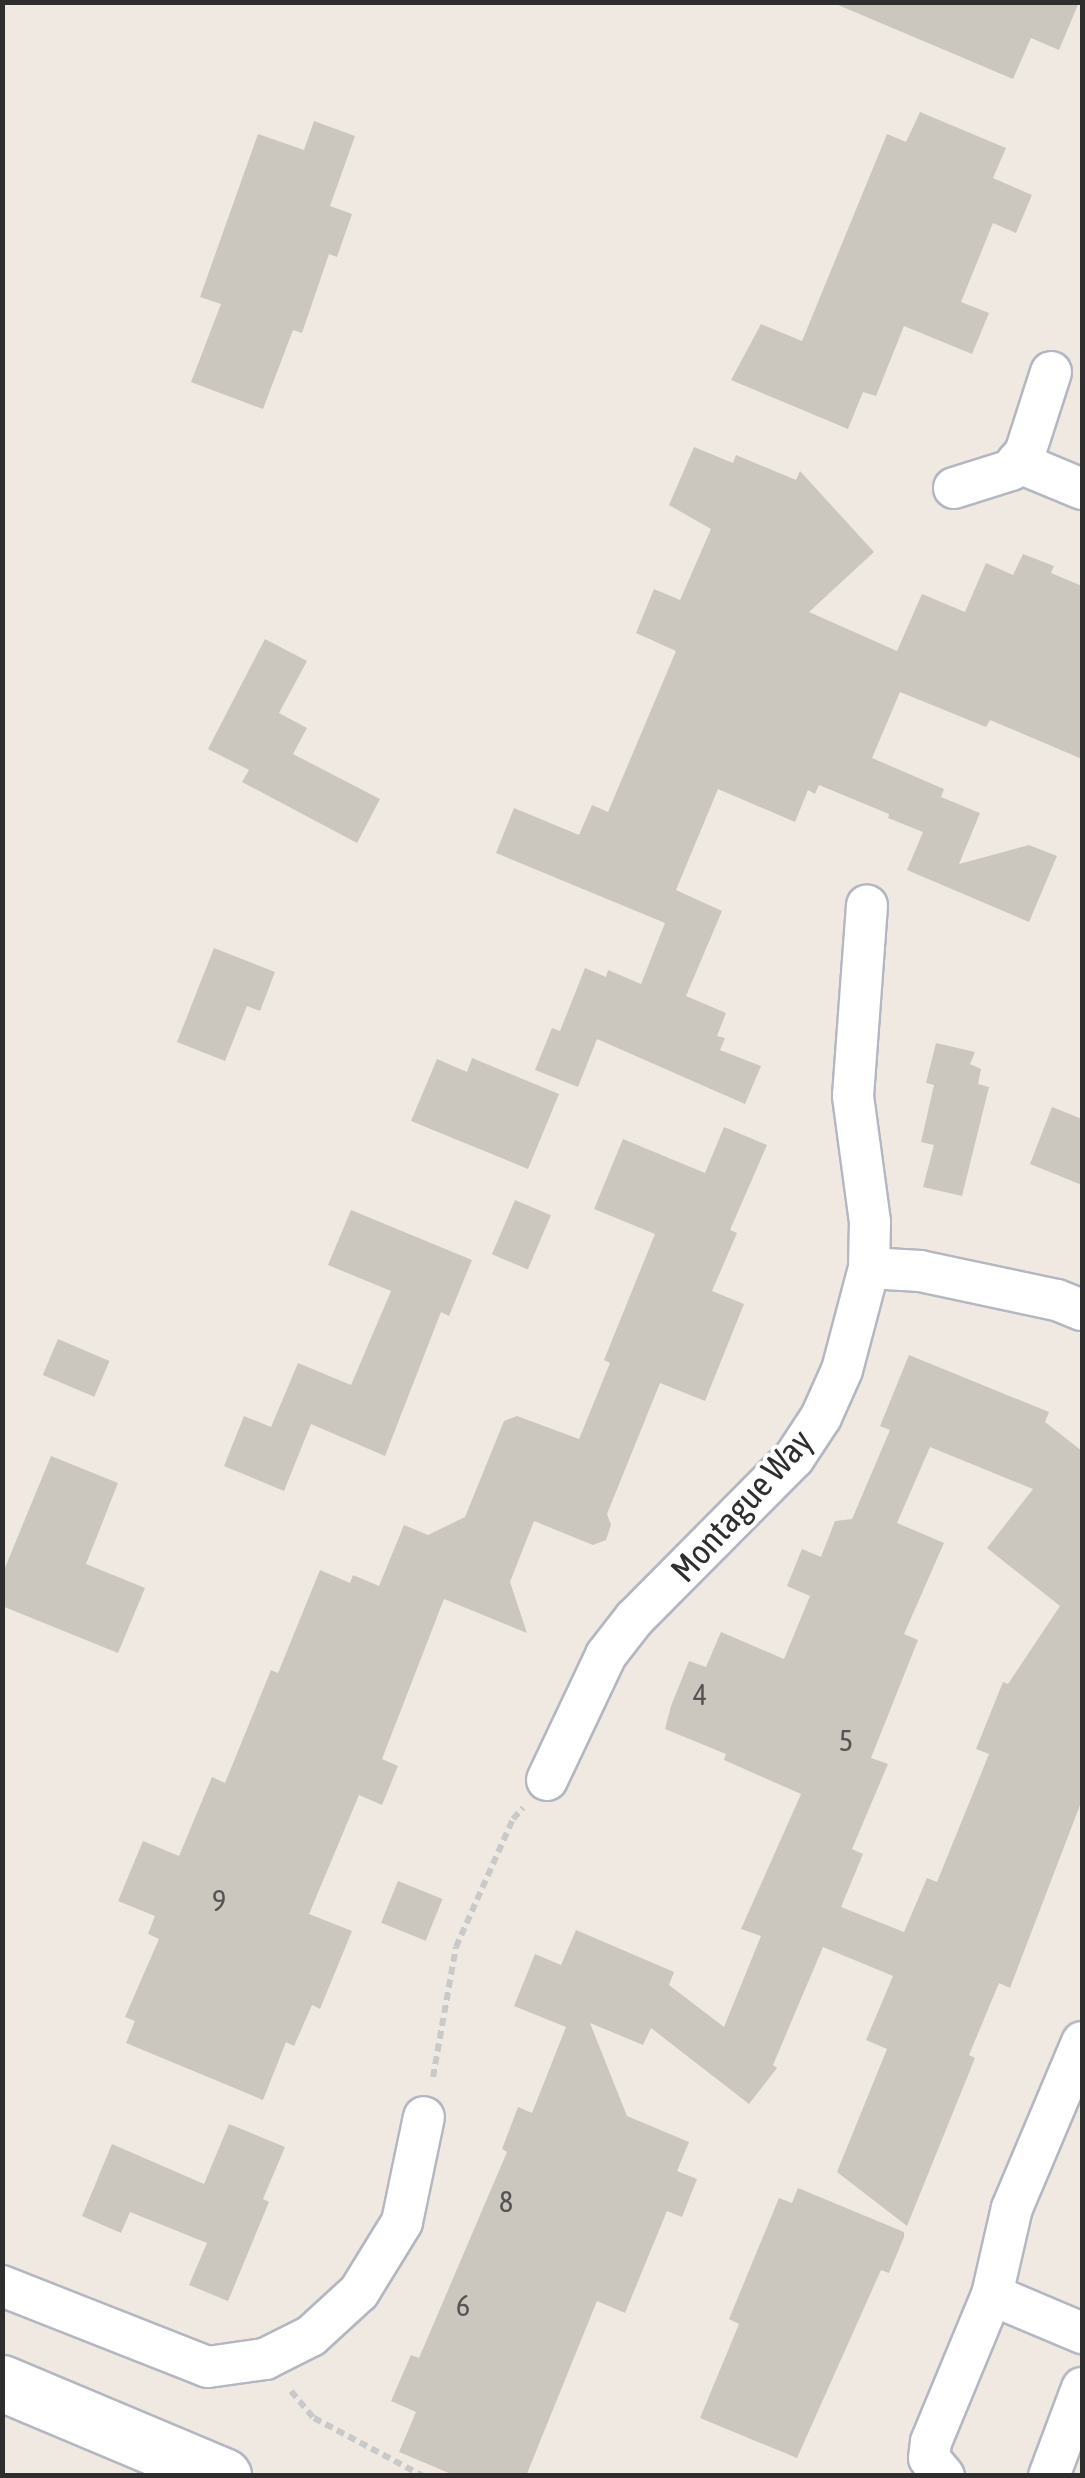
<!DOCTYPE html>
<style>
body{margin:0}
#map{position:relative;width:1085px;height:2478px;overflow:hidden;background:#efe9e1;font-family:"Asap Condensed",sans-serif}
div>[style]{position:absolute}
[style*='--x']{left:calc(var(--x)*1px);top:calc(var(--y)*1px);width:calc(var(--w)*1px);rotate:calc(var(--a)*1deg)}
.building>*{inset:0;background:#cbc7bf;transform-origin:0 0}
.path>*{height:6px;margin-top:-3px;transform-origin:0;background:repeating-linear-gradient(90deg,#c9c9c9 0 8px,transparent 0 13px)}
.roads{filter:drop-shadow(2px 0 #b4b7c1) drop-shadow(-2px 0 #b4b7c1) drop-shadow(0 2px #b4b7c1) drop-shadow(0 -2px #b4b7c1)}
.street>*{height:40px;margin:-20px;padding:0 20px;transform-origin:20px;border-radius:20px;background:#fff}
.secondary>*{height:55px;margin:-27.5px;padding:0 27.5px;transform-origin:27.5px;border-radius:27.5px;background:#fff}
span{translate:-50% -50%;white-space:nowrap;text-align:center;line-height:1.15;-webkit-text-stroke:8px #fff;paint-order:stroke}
.number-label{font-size:30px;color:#555452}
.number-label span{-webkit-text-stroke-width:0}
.street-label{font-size:35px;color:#2e2e2e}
.frame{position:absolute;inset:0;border:5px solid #2e2e2e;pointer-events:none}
</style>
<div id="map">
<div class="building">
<i style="clip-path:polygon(831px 2px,1079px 2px,1059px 50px,1031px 38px,1013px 79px)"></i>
<i style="clip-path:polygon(920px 112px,1006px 148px,993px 178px,1032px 195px,1016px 233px,993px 223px,961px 302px,989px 313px,972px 354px,904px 326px,876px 396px,863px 392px,848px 429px,731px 380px,761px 324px,802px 341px,887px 134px,906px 142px)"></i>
<i style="clip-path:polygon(314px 121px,355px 136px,330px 206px,352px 214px,337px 257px,329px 254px,302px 333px,293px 330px,263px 409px,191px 382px,221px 304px,200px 297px,258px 134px,304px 150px)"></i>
<i style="clip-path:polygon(694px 447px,733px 463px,736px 455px,796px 480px,800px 471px,874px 552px,809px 612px,897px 651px,922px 594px,965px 612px,986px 563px,1013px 575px,1023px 554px,1054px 566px,1051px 573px,1082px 586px,1082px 759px,990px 720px,986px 727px,900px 692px,872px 758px,944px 789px,941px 797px,980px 813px,959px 864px,1029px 845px,1057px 856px,1029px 922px,907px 870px,923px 832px,888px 818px,889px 814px,819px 785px,815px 794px,808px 790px,795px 822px,718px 789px,676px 890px,722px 911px,686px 996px,726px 1013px,717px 1036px,725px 1038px,720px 1050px,761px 1066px,745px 1104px,597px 1039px,578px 1087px,535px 1070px,552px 1028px,560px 1031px,585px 968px,606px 977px,608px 970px,641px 984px,665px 923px,496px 853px,514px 808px,579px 835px,592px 805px,608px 812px,676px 651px,636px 633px,654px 589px,680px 600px,711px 529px,669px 505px)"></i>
<i style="clip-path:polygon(265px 639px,307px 661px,279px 713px,307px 728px,293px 754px,380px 799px,357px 843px,242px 782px,249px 770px,208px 749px)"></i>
<i style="clip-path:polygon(214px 948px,275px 972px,260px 1011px,247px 1006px,225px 1061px,177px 1042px)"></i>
<i style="clip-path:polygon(936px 1043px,975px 1052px,970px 1064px,981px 1069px,978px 1084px,989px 1087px,962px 1196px,923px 1187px,934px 1145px,921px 1142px,934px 1085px,926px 1083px)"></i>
<i style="clip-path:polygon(472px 1058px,559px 1094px,528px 1169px,411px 1121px,437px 1059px,467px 1072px)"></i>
<i style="clip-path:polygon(1052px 1107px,1082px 1119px,1082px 1185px,1030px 1164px)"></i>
<i style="clip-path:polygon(724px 1127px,767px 1145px,730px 1230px,737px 1233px,712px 1291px,744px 1304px,705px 1401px,660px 1383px,607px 1514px,611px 1525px,606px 1540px,593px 1545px,534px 1521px,510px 1582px,527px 1633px,444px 1599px,382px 1759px,398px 1766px,382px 1805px,359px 1795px,309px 1914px,352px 1931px,320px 2009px,312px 2005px,294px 2046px,286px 2042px,263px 2100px,126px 2043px,135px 2021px,125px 2017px,159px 1939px,148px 1934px,155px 1916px,118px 1901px,143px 1841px,179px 1856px,212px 1777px,225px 1783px,271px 1670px,278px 1673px,320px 1570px,350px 1583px,353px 1575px,379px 1586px,404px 1525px,428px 1535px,465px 1517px,504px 1421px,517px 1416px,579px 1439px,610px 1363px,604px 1360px,655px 1234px,594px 1209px,623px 1139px,705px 1173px)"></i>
<i style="left:515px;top:1200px;width:39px;height:59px;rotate:23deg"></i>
<i style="clip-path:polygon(351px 1210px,472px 1260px,449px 1316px,441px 1312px,385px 1456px,311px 1424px,284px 1491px,224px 1466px,244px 1416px,271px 1427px,298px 1363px,351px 1385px,391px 1291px,328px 1265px)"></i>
<i style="left:58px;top:1339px;width:56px;height:39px;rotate:23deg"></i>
<i style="clip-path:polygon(evenodd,909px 1355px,1049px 1412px,1045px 1422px,1082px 1451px,1082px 1800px,1010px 1988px,999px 1983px,969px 2055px,975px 2058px,907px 2226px,837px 2172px,887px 2049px,866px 2040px,893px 1976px,823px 1947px,773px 2065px,777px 2068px,749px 2104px,651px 2028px,643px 2045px,590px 2023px,627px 2116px,689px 2142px,677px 2171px,697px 2179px,682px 2217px,667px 2211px,625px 2313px,597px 2301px,526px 2476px,456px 2476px,399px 2452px,416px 2412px,391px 2401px,411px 2355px,419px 2358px,507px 2152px,502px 2149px,518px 2107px,532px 2113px,566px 2027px,514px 2006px,535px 1954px,561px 1965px,576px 1930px,674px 1972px,669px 1985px,724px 2027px,761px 1936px,741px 1929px,801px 1794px,724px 1760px,726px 1754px,665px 1729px,671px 1706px,689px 1661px,706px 1667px,721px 1632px,784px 1659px,810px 1596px,787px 1586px,802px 1549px,821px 1557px,835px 1521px,852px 1519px,890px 1430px,880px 1426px,909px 1355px,930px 1447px,1033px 1489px,987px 1548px,1060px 1606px,1008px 1684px,1003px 1682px,976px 1749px,989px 1754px,937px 1882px,927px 1878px,904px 1932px,841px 1907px,863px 1854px,852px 1849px,888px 1764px,871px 1758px,918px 1640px,904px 1634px,944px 1543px,897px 1523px,930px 1447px)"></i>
<i style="clip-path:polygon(51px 1456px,118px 1483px,86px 1564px,145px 1588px,118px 1653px,2px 1606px,2px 1575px)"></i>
<i style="left:398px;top:1881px;width:48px;height:45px;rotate:22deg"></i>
<i style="clip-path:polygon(229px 2124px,285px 2147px,263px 2199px,269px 2202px,228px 2301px,189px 2285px,207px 2243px,130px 2212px,121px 2233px,82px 2216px,112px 2144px,204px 2184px)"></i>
<i style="clip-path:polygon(798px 2188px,904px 2232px,904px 2237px,889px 2273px,881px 2270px,797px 2458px,700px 2418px,739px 2324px,729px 2319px,779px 2198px,792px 2203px)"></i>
</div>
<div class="path">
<i style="--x:433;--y:2077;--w:132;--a:-80"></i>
<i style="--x:456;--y:1947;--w:140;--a:-66"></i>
<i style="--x:513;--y:1819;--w:15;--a:-48"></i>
<i style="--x:291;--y:2391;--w:35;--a:50"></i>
<i style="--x:314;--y:2418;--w:123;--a:28"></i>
</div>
<div class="roads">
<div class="street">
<i style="--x:1017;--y:462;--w:70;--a:22.6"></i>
<i style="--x:954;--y:488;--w:60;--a:-17.5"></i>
<i style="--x:1011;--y:470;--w:22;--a:-51"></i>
<i style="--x:1025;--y:453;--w:85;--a:-72.2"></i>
<i style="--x:869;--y:1268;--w:51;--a:3.4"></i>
<i style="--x:920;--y:1271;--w:140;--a:12"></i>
<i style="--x:1057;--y:1300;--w:27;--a:22"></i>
<i style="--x:547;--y:1780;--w:138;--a:-64.7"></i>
<i style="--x:606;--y:1655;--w:46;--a:-52.1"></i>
<i style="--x:634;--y:1619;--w:227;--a:-45.2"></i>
<i style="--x:794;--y:1458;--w:49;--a:-56.6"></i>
<i style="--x:821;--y:1417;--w:51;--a:-65.9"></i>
<i style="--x:842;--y:1370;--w:106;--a:-75.2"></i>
<i style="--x:869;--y:1268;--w:46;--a:-88.8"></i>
<i style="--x:870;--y:1222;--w:127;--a:-97.7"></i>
<i style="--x:853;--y:1096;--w:191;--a:-85.8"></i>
<i style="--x:2;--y:2286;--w:221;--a:21.5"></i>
<i style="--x:208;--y:2367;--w:58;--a:-8"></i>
<i style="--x:265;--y:2359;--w:51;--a:-26.6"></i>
<i style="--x:311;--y:2336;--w:65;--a:-42.5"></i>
<i style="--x:359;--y:2292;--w:82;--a:-58.4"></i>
<i style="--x:402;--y:2222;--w:107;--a:-78.2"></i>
<i style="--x:992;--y:2295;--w:98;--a:22.9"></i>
<i style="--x:944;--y:2476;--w:23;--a:-130"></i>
<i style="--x:929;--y:2458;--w:16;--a:-83"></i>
<i style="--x:931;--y:2442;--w:159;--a:-67.5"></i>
<i style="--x:992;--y:2295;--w:89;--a:-77.1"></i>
<i style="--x:1012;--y:2208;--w:180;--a:-67.1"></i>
<i style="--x:1049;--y:2476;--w:94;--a:-69.4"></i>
</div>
<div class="secondary">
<i style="--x:2;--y:2383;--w:240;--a:22.8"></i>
</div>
</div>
<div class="number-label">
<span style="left:700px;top:1694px">4</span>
<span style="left:846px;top:1740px">5</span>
<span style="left:219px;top:1900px">9</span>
<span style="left:506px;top:2201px">8</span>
<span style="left:463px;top:2305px">6</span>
</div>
<div class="street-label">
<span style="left:741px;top:1505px;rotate:-48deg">Montague Way</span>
</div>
<div class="frame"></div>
</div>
